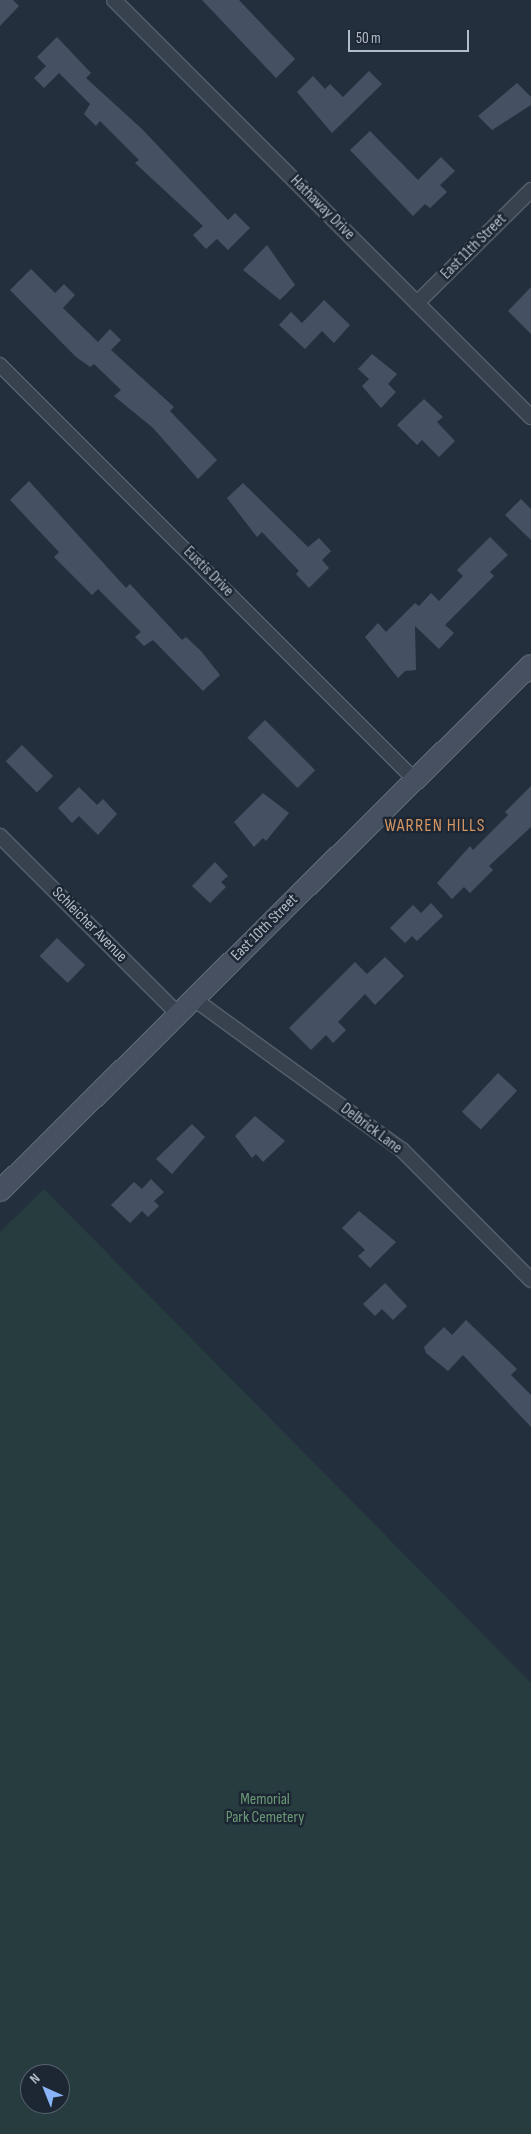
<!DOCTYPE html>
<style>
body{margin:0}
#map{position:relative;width:531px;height:2134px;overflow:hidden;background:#242f3e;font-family:"Sofia Sans Condensed",sans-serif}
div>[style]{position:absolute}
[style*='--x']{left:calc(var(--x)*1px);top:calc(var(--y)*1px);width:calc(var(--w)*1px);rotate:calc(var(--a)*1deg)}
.green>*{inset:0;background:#263c3f}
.building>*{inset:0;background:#455162;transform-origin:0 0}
.roads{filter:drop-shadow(1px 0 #565f6c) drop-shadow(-1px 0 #565f6c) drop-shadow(0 1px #565f6c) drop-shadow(0 -1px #565f6c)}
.minor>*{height:14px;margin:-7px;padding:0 7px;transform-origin:7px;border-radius:7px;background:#38414e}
.secondary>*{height:20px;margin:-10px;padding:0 10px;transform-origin:10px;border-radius:10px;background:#465061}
span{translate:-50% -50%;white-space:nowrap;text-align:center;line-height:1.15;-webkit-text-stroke:5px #1d2633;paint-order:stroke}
.street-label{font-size:16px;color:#b4bcc9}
.park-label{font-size:16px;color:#6b9a76}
.neighbourhood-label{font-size:18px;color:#d59563;letter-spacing:1px}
.north{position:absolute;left:20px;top:2064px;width:50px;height:50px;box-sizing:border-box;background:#1d2633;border:1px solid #59626f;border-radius:50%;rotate:316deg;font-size:14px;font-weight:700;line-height:20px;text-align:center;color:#b4bcc9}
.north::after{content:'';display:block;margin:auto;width:18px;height:22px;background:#8ab4f8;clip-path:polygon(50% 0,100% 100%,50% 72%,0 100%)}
.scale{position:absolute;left:348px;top:30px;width:121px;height:22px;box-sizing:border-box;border:2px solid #b4bcc9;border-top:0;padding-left:6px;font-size:15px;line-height:18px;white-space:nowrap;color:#b4bcc9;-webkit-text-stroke:4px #1d2633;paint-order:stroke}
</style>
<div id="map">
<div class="green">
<i style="clip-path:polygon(evenodd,44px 1189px,531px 1683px,531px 2134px,0 2134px,0 1232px,44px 1189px,30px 2074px,60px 2074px,60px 2104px,30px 2104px,30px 2074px)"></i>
</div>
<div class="building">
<i style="clip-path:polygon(0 0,13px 0,19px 6px,0 26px)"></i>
<i style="clip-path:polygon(202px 0,239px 0,295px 59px,276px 78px)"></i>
<i style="clip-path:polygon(57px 37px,91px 73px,86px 78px,142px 129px,228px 220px,235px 213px,250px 228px,228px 250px,217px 239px,206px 249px,193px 235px,203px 226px,135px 163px,139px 160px,100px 121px,96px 126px,84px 114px,90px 104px,59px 73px,44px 88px,34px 78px,46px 66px,37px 57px)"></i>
<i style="clip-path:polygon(369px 71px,382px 84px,332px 133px,297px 92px,313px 76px,325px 89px,330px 84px,343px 97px)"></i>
<i style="clip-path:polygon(517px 83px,531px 97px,531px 105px,492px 130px,478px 116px)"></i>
<i style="clip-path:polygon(370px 131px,418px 180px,441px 157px,455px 171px,440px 185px,447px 192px,430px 208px,425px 204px,413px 216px,350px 150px)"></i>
<i style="clip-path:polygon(267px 245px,295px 285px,280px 300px,243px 270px)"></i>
<i style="clip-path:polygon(31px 269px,55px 293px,64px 284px,75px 295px,63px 308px,98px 342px,110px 329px,121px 340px,111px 350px,174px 407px,170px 411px,217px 460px,198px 479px,153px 428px,114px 396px,121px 390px,94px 364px,90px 367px,76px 357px,10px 290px)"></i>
<i style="clip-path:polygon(531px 287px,531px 334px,508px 311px)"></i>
<i style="clip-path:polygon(324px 300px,350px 325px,334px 343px,322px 331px,305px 349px,279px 325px,291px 312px,302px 323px)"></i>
<i style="clip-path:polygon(372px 354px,397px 374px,388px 384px,396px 392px,381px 408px,362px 386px,369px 379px,358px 369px)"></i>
<i style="clip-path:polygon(424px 399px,443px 417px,437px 422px,455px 441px,439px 457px,422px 440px,417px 445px,397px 425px)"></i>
<i style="clip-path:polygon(29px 481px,126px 588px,130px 584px,182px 640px,186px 637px,201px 651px,220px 675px,203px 691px,153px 640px,144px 646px,135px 637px,141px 632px,98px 589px,92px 595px,54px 557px,59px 552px,10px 500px)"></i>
<i style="clip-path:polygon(243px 483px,308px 547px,319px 538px,331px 551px,322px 560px,329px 568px,309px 588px,296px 574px,299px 571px,262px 532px,257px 537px,227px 498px)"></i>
<i style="clip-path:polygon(521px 499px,531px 509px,531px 540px,505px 515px)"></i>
<i style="clip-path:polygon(490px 537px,508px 555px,490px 572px,494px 576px,445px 625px,454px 633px,439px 649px,415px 626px,416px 670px,405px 671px,398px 678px,365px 637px,378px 623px,386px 632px,415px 603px,419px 606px,431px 593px,439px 601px,463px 576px,457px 570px)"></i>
<i style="left:265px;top:720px;width:71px;height:25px;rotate:45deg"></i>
<i style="left:22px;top:745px;width:44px;height:23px;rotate:45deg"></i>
<i style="clip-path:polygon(531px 786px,531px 827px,489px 866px,493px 870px,470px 893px,464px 887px,452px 899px,437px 883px,470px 846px,473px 850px,508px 815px,505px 812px)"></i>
<i style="clip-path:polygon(79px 787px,97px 805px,103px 799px,117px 814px,98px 835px,79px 816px,72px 823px,58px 808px)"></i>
<i style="clip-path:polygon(263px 793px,289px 813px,266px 841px,263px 838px,254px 847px,234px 822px)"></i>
<i style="clip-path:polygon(215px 862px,228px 876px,221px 882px,226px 887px,210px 903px,192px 886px)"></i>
<i style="clip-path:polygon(431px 903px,443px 916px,417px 941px,412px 936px,405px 943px,390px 928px,413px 905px,421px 913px)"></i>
<i style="left:57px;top:938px;width:39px;height:25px;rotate:44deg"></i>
<i style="clip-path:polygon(385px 957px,404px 976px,375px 1005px,365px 994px,338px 1022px,346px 1030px,333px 1043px,326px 1035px,311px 1050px,289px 1028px,355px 962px,367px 974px)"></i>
<i style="left:498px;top:1073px;width:26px;height:53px;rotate:43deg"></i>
<i style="clip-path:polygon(255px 1116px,285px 1141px,263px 1162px,256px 1154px,252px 1158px,235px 1136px)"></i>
<i style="clip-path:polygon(192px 1124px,205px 1137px,172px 1174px,156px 1159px)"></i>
<i style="clip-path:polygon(151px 1179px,164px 1192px,154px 1201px,159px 1206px,148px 1217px,142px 1211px,130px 1223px,111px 1205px,134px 1182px,142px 1189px)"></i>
<i style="clip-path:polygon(359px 1211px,396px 1242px,370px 1268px,358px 1256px,365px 1250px,342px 1228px)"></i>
<i style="clip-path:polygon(385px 1283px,407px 1306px,393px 1320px,382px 1309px,375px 1316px,363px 1304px)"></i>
<i style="clip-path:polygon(466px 1320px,517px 1369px,511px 1375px,531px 1395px,531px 1427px,463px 1355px,448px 1371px,426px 1353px,424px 1347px,444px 1327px,452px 1335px)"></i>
</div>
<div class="roads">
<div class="minor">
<i style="--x:114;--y:0;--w:590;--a:45"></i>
<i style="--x:417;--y:303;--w:161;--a:-44.7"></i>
<i style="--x:0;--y:365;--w:587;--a:45"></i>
<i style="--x:0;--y:836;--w:252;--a:45"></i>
<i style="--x:194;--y:999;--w:257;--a:36"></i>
<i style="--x:402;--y:1150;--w:183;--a:45.2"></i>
</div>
<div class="secondary">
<i style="--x:0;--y:1191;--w:747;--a:-44.73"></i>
</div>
</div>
<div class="street-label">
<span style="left:322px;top:208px;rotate:45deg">Hathaway Drive</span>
<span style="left:474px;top:247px;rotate:-45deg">East 11th Street</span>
<span style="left:208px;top:572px;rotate:45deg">Eustis Drive</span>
<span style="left:89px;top:925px;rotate:45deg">Schleicher Avenue</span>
<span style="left:265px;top:928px;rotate:-45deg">East 10th Street</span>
<span style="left:371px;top:1129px;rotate:37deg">Delbrick Lane</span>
</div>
<div class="park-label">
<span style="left:265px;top:1809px">Memorial<br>Park Cemetery</span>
</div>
<div class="neighbourhood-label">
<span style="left:435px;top:826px">WARREN HILLS</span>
</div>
<div class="north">N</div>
<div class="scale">50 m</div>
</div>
